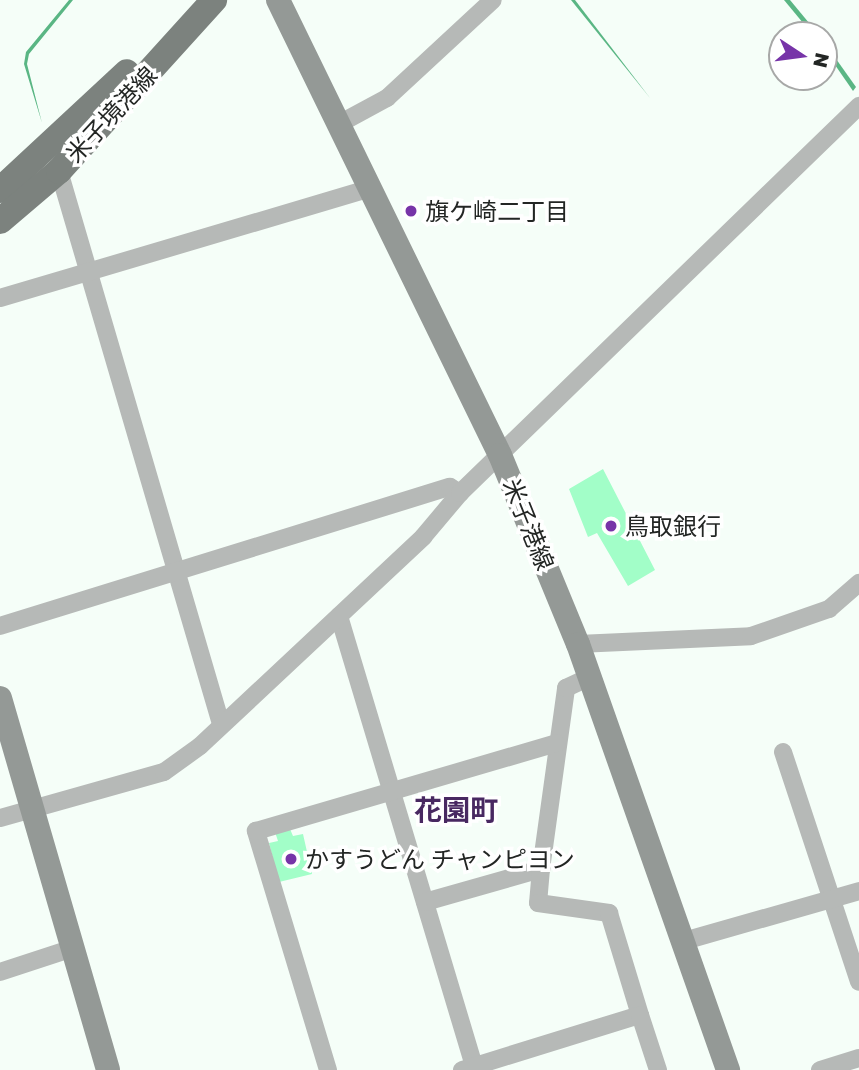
<!DOCTYPE html>
<meta charset="utf-8">
<style>
body{margin:0}
#map{position:relative;width:859px;height:1070px;overflow:hidden;background:#f5fef8;font-family:"Golos Text","Noto Sans JP",sans-serif}
div>[style]{position:absolute}
[style*='--x']{left:calc(var(--x)*1px);top:calc(var(--y)*1px);width:calc(var(--w)*1px);rotate:calc(var(--a)*1deg)}
.water>*{inset:0;background:#5ab684}
.building>*{inset:0;background:#a2fec8}
.street>*{height:18px;margin:-9px;padding:0 9px;transform-origin:9px;border-radius:9px;background:#b6b9b7}
.secondary>*{height:24px;margin:-12px;padding:0 12px;transform-origin:12px;border-radius:12px;background:#949996}
.primary>*{height:26px;margin:-13px;padding:0 13px;transform-origin:13px;border-radius:13px;background:#7c827e}
.dots>*{width:19px;height:19px;translate:-50% -50%;box-sizing:border-box;border:4px solid #fff;border-radius:50%}
span{translate:-50% -50%;white-space:nowrap;text-align:center;line-height:1.15;-webkit-text-stroke:7px #fff;paint-order:stroke}
.street-label{font-size:24px;color:#232624}
.poi-label{font-size:24px;color:#232624}
.left{translate:0 -50%;text-align:left}
.quarter-label{font-size:28px;color:#482861;font-weight:700}
.north{position:absolute;left:768px;top:21px;width:70px;height:70px;box-sizing:border-box;background:#fff;border:2px solid #a7a8a7;border-radius:50%;rotate:103deg;font-size:19px;font-weight:700;line-height:28px;text-align:center;color:#232624}
.north::after{content:'';display:block;margin:auto;width:24px;height:32px;background:#7734a8;clip-path:polygon(50% 0,100% 100%,50% 72%,0 100%)}
</style>
<div id="map">
<div class="water">
<i style="clip-path:polygon(69px 0,73px 0,29px 54px,27px 64px,42px 123px,24px 64px,26px 52px)"></i>
<i style="clip-path:polygon(571px 0,575px 0,650px 98px)"></i>
<i style="clip-path:polygon(784px 0,790px 0,819px 35px,813px 35px)"></i>
<i style="clip-path:polygon(824px 42px,856px 87px,853px 91px,824px 49px)"></i>
</div>
<div class="building">
<i style="clip-path:polygon(603px 469px,655px 570px,628px 586px,597px 533px,588px 537px,569px 489px)"></i>
<i style="clip-path:polygon(290px 829px,293px 836px,303px 834px,312px 874px,279px 882px,269px 843px,278px 841px,275px 832px)"></i>
</div>
<div class="street">
<i style="--x:337;--y:125;--w:57;--a:-28.4"></i>
<i style="--x:387;--y:98;--w:144;--a:-42.8"></i>
<i style="--x:59;--y:171;--w:576;--a:73.67"></i>
<i style="--x:0;--y:298;--w:383;--a:-16.5"></i>
<i style="--x:339;--y:616;--w:474;--a:73.3"></i>
<i style="--x:0;--y:626;--w:471;--a:-17.2"></i>
<i style="--x:450;--y:487;--w:12;--a:31"></i>
<i style="--x:578;--y:644;--w:173;--a:-2.6"></i>
<i style="--x:751;--y:636;--w:83;--a:-19.1"></i>
<i style="--x:829;--y:609;--w:40;--a:-41"></i>
<i style="--x:783;--y:752;--w:242;--a:71.7"></i>
<i style="--x:0;--y:818;--w:170;--a:-15.7"></i>
<i style="--x:164;--y:772;--w:44;--a:-35.8"></i>
<i style="--x:200;--y:746;--w:306;--a:-43.1"></i>
<i style="--x:423;--y:537;--w:57;--a:-49.9"></i>
<i style="--x:460;--y:493;--w:556;--a:-44.13"></i>
<i style="--x:541;--y:869;--w:183;--a:-82.1"></i>
<i style="--x:566;--y:688;--w:26;--a:-25"></i>
<i style="--x:425;--y:902;--w:121;--a:-15.9"></i>
<i style="--x:541;--y:869;--w:34;--a:95"></i>
<i style="--x:538;--y:903;--w:72;--a:8"></i>
<i style="--x:609;--y:913;--w:107;--a:73.1"></i>
<i style="--x:684;--y:941;--w:182;--a:-15.9"></i>
<i style="--x:0;--y:972;--w:77;--a:-18.2"></i>
<i style="--x:328;--y:1070;--w:250;--a:-106.8"></i>
<i style="--x:256;--y:831;--w:313;--a:-16.3"></i>
<i style="--x:462;--y:1070;--w:186;--a:-17.2"></i>
<i style="--x:640;--y:1015;--w:58;--a:71.9"></i>
<i style="--x:820;--y:1070;--w:41;--a:-17.1"></i>
</div>
<div class="secondary">
<i style="--x:278;--y:0;--w:506;--a:63.99"></i>
<i style="--x:500;--y:455;--w:204;--a:67.6"></i>
<i style="--x:578;--y:644;--w:452;--a:70.6"></i>
<i style="--x:0;--y:698;--w:387;--a:73.8"></i>
</div>
<div class="primary">
<i style="--x:0;--y:190;--w:173;--a:-42.9"></i>
<i style="--x:0;--y:221;--w:77;--a:-40.3"></i>
<i style="--x:59;--y:171;--w:231;--a:-47.8"></i>
</div>
<div class="dots">
<i style="left:411px;top:211px;background:#7734a8"></i>
<i style="left:611px;top:526px;background:#7734a8"></i>
<i style="left:291px;top:859px;background:#7734a8"></i>
</div>
<div class="street-label">
<span style="left:111px;top:114px;rotate:-47deg">米子境港線</span>
<span style="left:529px;top:524px;rotate:68deg">米子港線</span>
</div>
<div class="poi-label">
<span class="left" style="left:425px;top:211px">旗ケ崎二丁目</span>
<span class="left" style="left:625px;top:526px">鳥取銀行</span>
<span class="left" style="left:305px;top:859px">かすうどん チャンピヨン</span>
</div>
<div class="quarter-label">
<span style="left:456px;top:810px">花園町</span>
</div>
<div class="north">N</div>
</div>
